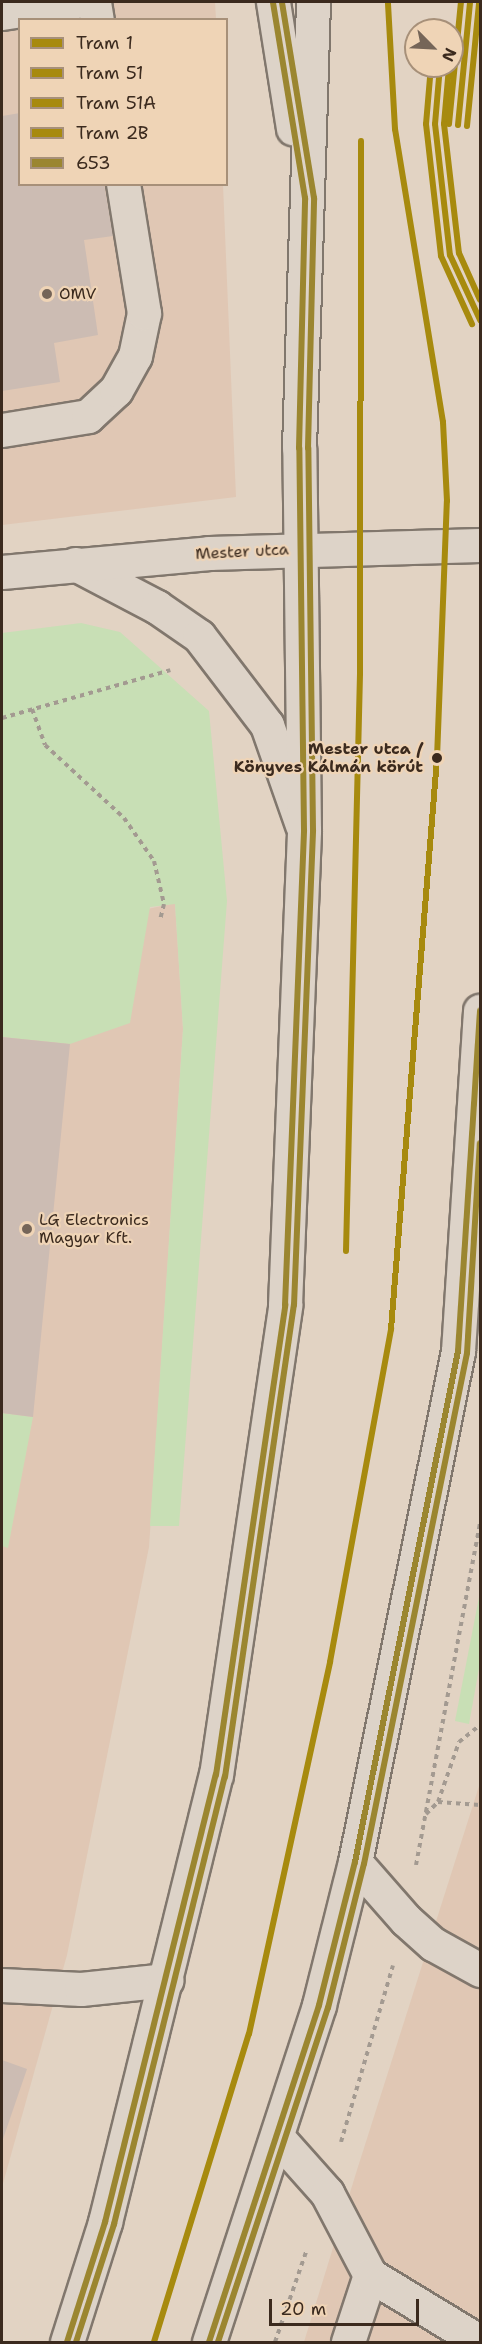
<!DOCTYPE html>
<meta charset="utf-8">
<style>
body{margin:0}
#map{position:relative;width:482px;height:2344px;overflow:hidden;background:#e2d3c3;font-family:"Shantell Sans",sans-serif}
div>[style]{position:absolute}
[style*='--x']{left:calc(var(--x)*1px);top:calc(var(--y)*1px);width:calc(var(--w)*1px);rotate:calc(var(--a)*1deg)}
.built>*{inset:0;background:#e0c7b4}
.green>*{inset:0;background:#c8dfb5}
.building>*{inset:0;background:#ccbcb3}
.path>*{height:4px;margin-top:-2px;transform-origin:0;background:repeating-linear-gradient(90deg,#a39a91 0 4.5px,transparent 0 9px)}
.roads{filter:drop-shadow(2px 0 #81776d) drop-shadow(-2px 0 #81776d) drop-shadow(0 2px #81776d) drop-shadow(0 -2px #81776d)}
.minor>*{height:33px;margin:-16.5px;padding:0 16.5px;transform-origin:16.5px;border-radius:16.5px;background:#ddd3c8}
.major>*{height:33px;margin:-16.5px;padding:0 16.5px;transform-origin:16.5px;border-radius:16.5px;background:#ddd3c8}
.bus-1>*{height:6px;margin:-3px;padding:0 3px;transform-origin:3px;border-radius:3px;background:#9b8630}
.bus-2>*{height:6px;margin:-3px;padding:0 3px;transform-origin:3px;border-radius:3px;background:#9b8630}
.tram-1>*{height:6px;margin:-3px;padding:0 3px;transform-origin:3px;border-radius:3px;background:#a78a0e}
.tram-2>*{height:6px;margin:-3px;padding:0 3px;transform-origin:3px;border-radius:3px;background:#a78a0e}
.tram-3>*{height:6px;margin:-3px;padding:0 3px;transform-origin:3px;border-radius:3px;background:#a78a0e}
.tram-4>*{height:6px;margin:-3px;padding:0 3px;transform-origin:3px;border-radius:3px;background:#a78a0e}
.dots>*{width:16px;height:16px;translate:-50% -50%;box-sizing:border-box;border:3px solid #efd4b6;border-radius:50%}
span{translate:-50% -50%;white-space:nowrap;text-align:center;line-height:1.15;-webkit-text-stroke:4.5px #efd4b6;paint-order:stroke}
.poi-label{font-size:16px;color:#3b2a1e}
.left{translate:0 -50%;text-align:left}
.street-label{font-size:16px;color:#3b2a1e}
.stop-label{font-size:16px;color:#3b2a1e;font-weight:700}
.right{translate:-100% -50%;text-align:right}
.frame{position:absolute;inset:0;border:3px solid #3b2a1e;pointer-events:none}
.legend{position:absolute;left:18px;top:18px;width:210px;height:168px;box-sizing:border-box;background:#efd4b6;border:2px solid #a79079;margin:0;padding:8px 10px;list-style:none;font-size:18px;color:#3b2a1e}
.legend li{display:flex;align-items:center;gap:12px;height:30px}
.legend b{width:30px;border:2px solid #a79079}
.north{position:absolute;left:404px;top:18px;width:60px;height:60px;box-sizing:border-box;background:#efd4b6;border:2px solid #a79079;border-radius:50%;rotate:114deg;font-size:16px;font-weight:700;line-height:24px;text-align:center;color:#3b2a1e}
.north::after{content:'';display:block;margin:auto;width:21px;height:27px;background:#756558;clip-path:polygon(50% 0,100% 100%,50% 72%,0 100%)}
.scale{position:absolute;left:269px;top:2299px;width:150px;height:27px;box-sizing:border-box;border:3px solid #3b2a1e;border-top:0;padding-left:8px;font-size:18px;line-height:21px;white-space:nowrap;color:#3b2a1e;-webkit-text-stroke:4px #efd4b6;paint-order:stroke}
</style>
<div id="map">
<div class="built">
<i style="clip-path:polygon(2px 2px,215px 2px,216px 19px,20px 20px,20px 184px,223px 185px,236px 497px,2px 525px)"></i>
<i style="clip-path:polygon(175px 903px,183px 1029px,149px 1547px,67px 1955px,2px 2187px,2px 941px)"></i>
<i style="clip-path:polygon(480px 1783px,480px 2342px,304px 2342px,357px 2170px)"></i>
</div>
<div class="green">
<i style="clip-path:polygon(81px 623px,120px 632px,209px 711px,227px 901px,179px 1526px,150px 1526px,183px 1029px,175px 904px,150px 907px,130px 1023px,70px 1044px,2px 1037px,2px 633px)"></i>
<i style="clip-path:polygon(2px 1413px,33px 1417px,8px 1548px,2px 1546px)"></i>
<i style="clip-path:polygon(480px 1592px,480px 1663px,469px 1724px,455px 1721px)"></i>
</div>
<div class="building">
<i style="clip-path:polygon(20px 113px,20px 184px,104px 184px,113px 236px,84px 240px,98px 335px,54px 343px,60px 382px,2px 391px,2px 116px)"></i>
<i style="clip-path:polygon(2px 1037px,70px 1044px,33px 1417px,2px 1413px)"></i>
<i style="clip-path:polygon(2px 2060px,27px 2069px,2px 2142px)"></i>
</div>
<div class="path">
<i style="--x:32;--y:709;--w:38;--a:70"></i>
<i style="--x:45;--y:745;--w:108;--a:42.7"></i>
<i style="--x:124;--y:818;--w:52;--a:55.1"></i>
<i style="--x:154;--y:861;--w:44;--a:76.9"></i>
<i style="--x:164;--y:904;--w:16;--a:104"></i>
<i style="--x:2;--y:718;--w:175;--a:-15.9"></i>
<i style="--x:438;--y:1802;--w:42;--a:4.1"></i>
<i style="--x:426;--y:1814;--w:17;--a:-45"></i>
<i style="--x:438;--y:1802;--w:64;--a:-70.7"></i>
<i style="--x:459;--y:1742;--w:27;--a:-39"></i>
<i style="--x:416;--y:1865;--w:348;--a:-79.4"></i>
<i style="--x:341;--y:2142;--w:184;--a:-73.6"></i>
<i style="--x:275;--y:2342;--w:98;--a:-71"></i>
</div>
<div class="roads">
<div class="minor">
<i style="--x:94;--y:2;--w:18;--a:81"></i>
<i style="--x:2;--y:13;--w:72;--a:-8.8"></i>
<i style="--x:2;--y:430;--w:87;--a:-9.2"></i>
<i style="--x:88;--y:416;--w:38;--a:-43"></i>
<i style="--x:116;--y:390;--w:39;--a:-61"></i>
<i style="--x:135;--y:356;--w:44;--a:-78.2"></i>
<i style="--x:144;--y:313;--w:131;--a:-99.2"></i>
<i style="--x:75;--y:564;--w:93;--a:27.7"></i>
<i style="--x:157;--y:607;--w:51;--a:34.6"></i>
<i style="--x:199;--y:636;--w:112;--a:52.6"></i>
<i style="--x:267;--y:725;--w:106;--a:70.7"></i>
<i style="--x:2;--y:572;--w:208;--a:-5.2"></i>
<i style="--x:209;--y:553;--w:271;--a:-1.7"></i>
<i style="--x:355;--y:1862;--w:77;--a:48.7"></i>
<i style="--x:406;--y:1920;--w:36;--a:42"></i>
<i style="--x:433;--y:1944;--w:54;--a:29"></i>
<i style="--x:2;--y:1985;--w:79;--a:2.9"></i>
<i style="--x:81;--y:1989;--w:86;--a:-6"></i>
<i style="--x:278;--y:2138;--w:74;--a:48.3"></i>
<i style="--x:327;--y:2193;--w:93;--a:62.3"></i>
<i style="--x:370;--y:2275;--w:71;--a:108.2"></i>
<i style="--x:370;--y:2275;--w:129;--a:31.3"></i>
</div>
<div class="major">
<i style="--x:273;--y:2;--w:128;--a:81"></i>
<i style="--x:67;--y:2342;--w:126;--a:-72.4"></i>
<i style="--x:105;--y:2222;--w:461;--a:-76.1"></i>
<i style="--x:216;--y:1775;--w:475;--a:-81.6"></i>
<i style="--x:285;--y:1305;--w:475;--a:-87.7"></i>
<i style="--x:304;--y:830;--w:382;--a:-90.7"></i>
<i style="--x:299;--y:448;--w:446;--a:-88.2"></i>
<i style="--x:209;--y:2342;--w:354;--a:-71.9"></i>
<i style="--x:319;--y:2005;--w:147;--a:-75.9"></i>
<i style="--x:355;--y:1862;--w:521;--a:-78.6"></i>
<i style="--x:458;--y:1351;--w:341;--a:-86.3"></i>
</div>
</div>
<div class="bus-1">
<i style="--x:67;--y:2342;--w:126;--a:-72.4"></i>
<i style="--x:105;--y:2222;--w:461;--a:-76.1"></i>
<i style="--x:216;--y:1775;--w:475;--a:-81.6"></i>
<i style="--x:285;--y:1305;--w:475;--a:-87.7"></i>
<i style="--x:304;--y:830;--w:382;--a:-90.7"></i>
<i style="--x:299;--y:448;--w:250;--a:-88.6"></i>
<i style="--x:305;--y:198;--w:199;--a:-99.3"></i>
<i style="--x:209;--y:2342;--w:354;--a:-71.9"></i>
<i style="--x:319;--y:2005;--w:147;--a:-75.9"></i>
<i style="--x:355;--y:1862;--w:521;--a:-78.6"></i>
<i style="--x:458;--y:1351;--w:341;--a:-86.3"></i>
</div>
<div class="bus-2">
<i style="--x:76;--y:2342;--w:124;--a:-72.1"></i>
<i style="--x:114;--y:2224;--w:461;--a:-76.1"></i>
<i style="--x:225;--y:1777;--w:477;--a:-81.7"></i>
<i style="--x:294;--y:1305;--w:475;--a:-87.7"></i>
<i style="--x:313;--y:830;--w:382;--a:-90.7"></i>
<i style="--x:308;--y:448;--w:250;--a:-88.6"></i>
<i style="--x:314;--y:198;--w:199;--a:-99.3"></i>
<i style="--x:218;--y:2342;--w:352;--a:-71.8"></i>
<i style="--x:328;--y:2008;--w:148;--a:-76"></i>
<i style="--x:364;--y:1864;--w:521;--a:-78.6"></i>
<i style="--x:467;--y:1353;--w:210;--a:-86.5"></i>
</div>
<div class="tram-1">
<i style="--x:346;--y:1251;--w:578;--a:-88.61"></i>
<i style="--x:360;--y:673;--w:532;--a:-89.89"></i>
<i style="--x:154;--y:2342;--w:322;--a:-72.9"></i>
<i style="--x:249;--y:2034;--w:381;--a:-77.7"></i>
<i style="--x:330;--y:1662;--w:339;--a:-79.6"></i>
<i style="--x:391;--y:1329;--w:573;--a:-85.39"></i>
<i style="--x:437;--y:758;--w:257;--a:-87.8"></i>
<i style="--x:447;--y:501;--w:79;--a:-92.9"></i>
<i style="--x:443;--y:422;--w:297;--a:-99.3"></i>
<i style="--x:395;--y:129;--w:127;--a:-93.2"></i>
</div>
<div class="tram-2">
<i style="--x:440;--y:66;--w:58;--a:94.9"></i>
<i style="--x:435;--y:124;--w:132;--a:83.5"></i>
<i style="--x:450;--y:255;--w:72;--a:65.2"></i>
<i style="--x:458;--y:125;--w:124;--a:-84.4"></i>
</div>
<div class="tram-3">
<i style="--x:431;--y:66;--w:58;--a:94.9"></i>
<i style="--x:426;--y:124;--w:133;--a:83.5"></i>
<i style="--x:441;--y:256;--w:75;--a:65.5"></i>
<i style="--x:467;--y:126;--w:124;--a:-84.4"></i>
</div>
<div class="tram-4">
<i style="--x:449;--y:67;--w:57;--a:95"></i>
<i style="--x:444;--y:124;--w:130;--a:83.4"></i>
<i style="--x:459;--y:253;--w:51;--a:65.9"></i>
<i style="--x:449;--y:124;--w:123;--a:-84.4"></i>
</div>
<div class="dots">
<i style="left:47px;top:294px;background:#756558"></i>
<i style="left:437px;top:758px;background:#3b2a1e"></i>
<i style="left:27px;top:1229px;background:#756558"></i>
</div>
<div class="poi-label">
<span class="left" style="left:59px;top:294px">OMV</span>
<span class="left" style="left:39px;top:1229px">LG Electronics<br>Magyar Kft.</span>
</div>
<div class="street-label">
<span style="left:242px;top:552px;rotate:-3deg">Mester utca</span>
</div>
<div class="stop-label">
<span class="right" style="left:423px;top:758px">Mester utca /<br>Könyves Kálmán körút</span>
</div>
<div class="frame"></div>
<ul class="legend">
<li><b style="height:8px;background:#a78a0e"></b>Tram 1</li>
<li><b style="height:8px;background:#a78a0e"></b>Tram 51</li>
<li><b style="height:8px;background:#a78a0e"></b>Tram 51A</li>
<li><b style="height:8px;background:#a78a0e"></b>Tram 2B</li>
<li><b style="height:8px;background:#9b8630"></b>653</li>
</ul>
<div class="north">N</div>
<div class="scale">20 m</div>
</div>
